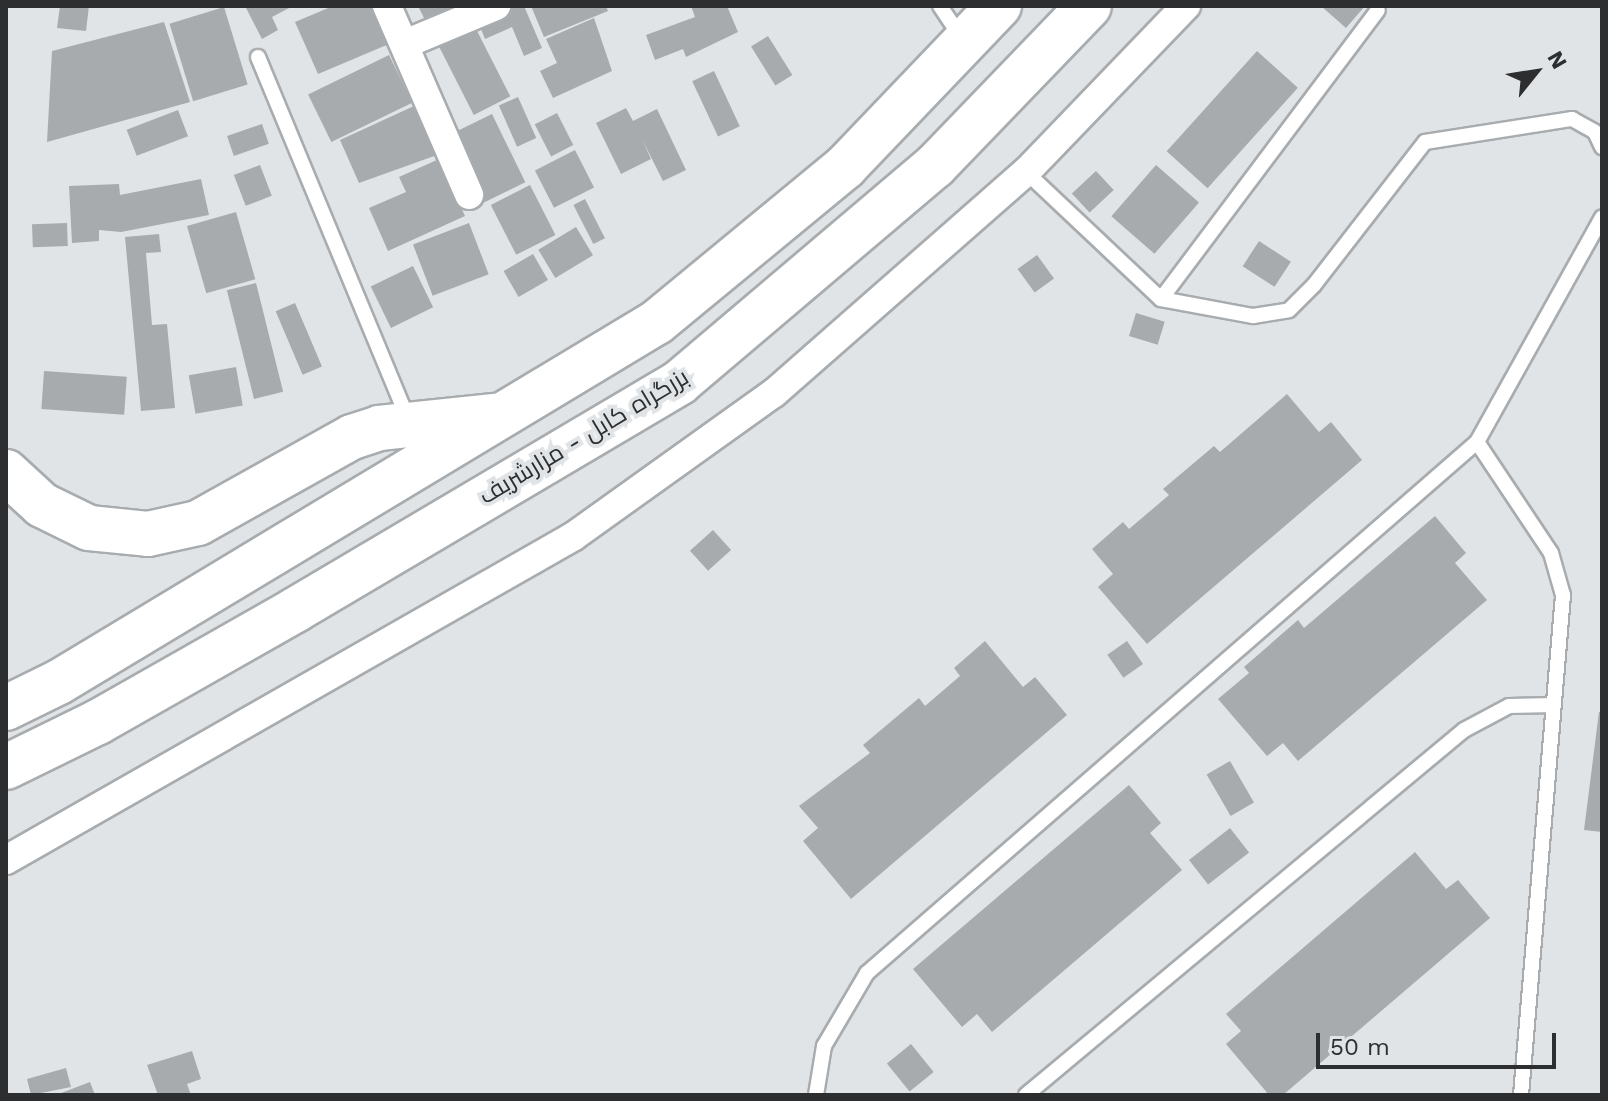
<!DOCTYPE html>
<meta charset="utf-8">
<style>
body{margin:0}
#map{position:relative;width:1608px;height:1101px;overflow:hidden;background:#e0e4e7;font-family:"Work Sans",Cairo,sans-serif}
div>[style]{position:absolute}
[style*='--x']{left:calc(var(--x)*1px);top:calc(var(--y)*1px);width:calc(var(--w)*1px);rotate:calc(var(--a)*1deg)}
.building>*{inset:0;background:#a7abae;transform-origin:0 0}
.roads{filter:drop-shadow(2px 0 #a8acaf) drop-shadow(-2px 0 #a8acaf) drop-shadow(0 2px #a8acaf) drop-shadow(0 -2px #a8acaf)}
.service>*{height:14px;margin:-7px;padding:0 7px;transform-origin:7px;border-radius:7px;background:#fff}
.minor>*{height:28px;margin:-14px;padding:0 14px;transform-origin:14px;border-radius:14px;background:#fff}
.trunk>*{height:44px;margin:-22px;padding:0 22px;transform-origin:22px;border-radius:22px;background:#fff}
span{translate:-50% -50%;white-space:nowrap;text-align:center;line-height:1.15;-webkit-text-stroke:8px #e0e4e7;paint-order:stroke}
.street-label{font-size:24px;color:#2d2e2f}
.frame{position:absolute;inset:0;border:8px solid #2d2e2f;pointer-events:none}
.north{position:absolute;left:1496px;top:32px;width:80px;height:80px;-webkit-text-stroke:6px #e0e4e7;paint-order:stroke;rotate:60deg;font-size:22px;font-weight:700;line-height:32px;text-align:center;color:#2d2e2f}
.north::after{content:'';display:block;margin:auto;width:28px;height:36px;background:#2d2e2f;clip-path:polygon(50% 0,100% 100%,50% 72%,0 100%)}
.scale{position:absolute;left:1316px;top:1033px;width:240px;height:36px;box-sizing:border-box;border:4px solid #2d2e2f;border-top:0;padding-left:10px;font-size:24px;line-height:28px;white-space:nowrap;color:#2d2e2f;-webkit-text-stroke:6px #e0e4e7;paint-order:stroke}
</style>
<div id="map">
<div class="building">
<i style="clip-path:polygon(60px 6px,89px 6px,86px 31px,57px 28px)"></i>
<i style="clip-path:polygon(250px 6px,293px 6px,272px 17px,278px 30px,262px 39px,246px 8px)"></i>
<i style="clip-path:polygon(333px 6px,373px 6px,389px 44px,318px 74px,295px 22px)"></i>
<i style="clip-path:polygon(418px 6px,454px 6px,425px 20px)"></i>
<i style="clip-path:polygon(507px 6px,524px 6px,542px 48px,524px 56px,512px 27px,485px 39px,477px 19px)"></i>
<i style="clip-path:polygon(531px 6px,606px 6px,608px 11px,544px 37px)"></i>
<i style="clip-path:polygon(691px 6px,727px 6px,738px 32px,686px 57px,683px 49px,655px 60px,646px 35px,695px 17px)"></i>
<i style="clip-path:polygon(1321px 6px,1365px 6px,1346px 28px)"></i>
<i style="left:224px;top:7px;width:81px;height:57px;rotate:73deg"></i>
<i style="clip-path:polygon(594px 18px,612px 71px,553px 98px,540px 71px,557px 63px,546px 39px)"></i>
<i style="clip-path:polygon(164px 22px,190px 102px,47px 142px,52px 51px)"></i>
<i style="left:474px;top:25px;width:80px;height:41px;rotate:63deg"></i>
<i style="left:768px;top:36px;width:46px;height:20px;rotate:58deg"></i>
<i style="left:1257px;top:51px;width:55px;height:135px;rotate:42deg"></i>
<i style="left:389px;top:55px;width:53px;height:90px;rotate:64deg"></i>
<i style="left:714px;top:71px;width:61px;height:24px;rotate:65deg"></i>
<i style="left:518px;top:97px;width:45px;height:21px;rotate:66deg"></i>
<i style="clip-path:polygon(414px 106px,437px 155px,359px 183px,340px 140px)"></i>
<i style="clip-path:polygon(626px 108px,633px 121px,657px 109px,686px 170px,663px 181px,642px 139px,651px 159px,621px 174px,596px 123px)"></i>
<i style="left:178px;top:110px;width:28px;height:55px;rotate:69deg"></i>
<i style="left:557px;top:113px;width:36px;height:25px;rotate:63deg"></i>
<i style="left:492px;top:114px;width:76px;height:46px;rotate:64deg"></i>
<i style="left:262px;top:124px;width:21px;height:37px;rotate:71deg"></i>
<i style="left:575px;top:150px;width:42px;height:45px;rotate:63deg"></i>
<i style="clip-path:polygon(439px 159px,465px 216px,388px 251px,369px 208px,406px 192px,399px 177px)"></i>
<i style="left:260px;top:165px;width:33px;height:28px;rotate:69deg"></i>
<i style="left:1156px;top:165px;width:57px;height:68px;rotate:41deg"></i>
<i style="left:1096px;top:171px;width:26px;height:33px;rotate:47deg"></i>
<i style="clip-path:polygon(201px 179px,209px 215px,121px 232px,99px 230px,99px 241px,72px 243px,69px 186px,119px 184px,120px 195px)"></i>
<i style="left:530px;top:185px;width:56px;height:44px;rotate:63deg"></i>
<i style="left:585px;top:199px;width:44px;height:13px;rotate:63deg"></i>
<i style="left:236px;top:212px;width:70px;height:51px;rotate:74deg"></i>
<i style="left:67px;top:223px;width:23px;height:35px;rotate:88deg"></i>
<i style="left:469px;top:223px;width:55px;height:60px;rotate:69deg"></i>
<i style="left:576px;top:227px;width:33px;height:44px;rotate:59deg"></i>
<i style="clip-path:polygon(159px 234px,161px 252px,146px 253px,152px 325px,167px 324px,175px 408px,141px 411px,125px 237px)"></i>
<i style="left:1259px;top:241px;width:38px;height:30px;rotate:33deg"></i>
<i style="left:533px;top:254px;width:30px;height:34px;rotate:60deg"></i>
<i style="left:1037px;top:255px;width:29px;height:24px;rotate:54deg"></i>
<i style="left:413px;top:266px;width:46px;height:47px;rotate:64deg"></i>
<i style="left:256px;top:283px;width:112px;height:30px;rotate:76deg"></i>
<i style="left:295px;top:303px;width:69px;height:21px;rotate:67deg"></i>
<i style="left:1136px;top:313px;width:30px;height:24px;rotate:17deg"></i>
<i style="left:236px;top:367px;width:39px;height:48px;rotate:80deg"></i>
<i style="left:44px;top:371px;width:83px;height:38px;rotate:4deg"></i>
<i style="clip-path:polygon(1287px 394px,1319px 432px,1331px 422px,1362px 460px,1147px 644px,1098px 587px,1113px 574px,1092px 549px,1123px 522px,1129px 529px,1169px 495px,1163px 489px,1214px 446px,1220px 452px)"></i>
<i style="clip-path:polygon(1435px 516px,1466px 553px,1455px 563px,1487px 600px,1298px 761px,1283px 743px,1267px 756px,1218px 699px,1249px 673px,1244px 667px,1298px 620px,1304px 628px)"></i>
<i style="left:713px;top:530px;width:27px;height:31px;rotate:48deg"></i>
<i style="clip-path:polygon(985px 641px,1023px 687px,1035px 677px,1067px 715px,851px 899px,803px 841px,818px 828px,799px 806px,870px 753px,863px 745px,919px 698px,925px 706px,960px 676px,954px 668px)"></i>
<i style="left:1127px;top:641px;width:28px;height:24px;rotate:55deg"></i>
<i style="clip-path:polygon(1599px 712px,1602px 712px,1602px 832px,1584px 830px)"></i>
<i style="left:1230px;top:761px;width:48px;height:27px;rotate:60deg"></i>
<i style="clip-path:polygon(1129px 785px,1161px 823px,1150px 833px,1182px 870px,992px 1032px,977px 1014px,962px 1027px,913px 969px)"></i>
<i style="left:1230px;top:828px;width:31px;height:52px;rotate:52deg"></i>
<i style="clip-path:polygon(1415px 852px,1446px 889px,1458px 880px,1490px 918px,1283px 1095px,1269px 1095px,1226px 1044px,1241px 1031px,1226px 1014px)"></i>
<i style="left:911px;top:1044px;width:36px;height:31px;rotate:51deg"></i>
<i style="clip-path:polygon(192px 1051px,201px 1079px,187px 1084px,191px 1095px,158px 1095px,147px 1065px)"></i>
<i style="clip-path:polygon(66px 1068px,71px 1087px,31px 1095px,27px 1079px)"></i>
<i style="clip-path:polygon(90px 1082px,95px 1095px,56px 1095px)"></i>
</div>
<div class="roads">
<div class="service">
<i style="--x:940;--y:6;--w:37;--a:56"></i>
<i style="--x:258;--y:57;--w:392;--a:67.5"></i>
<i style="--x:1026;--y:172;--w:185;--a:43.3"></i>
<i style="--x:1161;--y:299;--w:94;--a:10.5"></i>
<i style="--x:1253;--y:316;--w:36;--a:-9"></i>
<i style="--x:1289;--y:310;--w:35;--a:-45"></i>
<i style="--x:1314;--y:285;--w:181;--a:-52.2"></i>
<i style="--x:1425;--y:142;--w:149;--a:-8.9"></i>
<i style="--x:1572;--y:119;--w:26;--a:29"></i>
<i style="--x:1595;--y:132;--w:17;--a:65"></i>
<i style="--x:1161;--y:299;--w:361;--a:-53.1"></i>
<i style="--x:1477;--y:442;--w:133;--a:56.3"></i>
<i style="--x:1551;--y:553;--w:44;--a:74.1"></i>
<i style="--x:1563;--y:595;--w:502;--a:94.8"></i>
<i style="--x:816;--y:1095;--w:50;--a:-80.7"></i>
<i style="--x:824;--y:1046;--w:85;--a:-59.5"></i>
<i style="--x:867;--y:973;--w:809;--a:-41.04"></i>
<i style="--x:1477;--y:442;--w:257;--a:-60.9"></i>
<i style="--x:1026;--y:1095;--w:570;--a:-39.81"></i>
<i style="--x:1464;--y:730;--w:51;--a:-28.1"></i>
<i style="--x:1509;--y:706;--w:45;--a:-1.3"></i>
</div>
<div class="minor">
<i style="--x:387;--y:6;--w:206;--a:66.5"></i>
<i style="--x:405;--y:44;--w:99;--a:-22.7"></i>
<i style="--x:6;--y:860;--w:654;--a:-29.7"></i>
<i style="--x:574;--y:536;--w:246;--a:-35.6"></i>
<i style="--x:774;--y:393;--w:335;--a:-41.3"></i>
<i style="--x:1026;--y:172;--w:231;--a:-46.1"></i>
</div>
<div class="trunk">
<i style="--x:6;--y:472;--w:49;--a:42.5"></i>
<i style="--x:42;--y:505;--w:52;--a:26.1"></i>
<i style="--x:89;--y:528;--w:59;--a:5.8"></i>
<i style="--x:148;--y:534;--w:51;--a:-12.4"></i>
<i style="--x:198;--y:523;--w:176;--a:-29.2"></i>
<i style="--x:352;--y:437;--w:28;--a:-18"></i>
<i style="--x:379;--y:428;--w:116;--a:-6"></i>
<i style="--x:6;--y:708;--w:59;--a:-26.1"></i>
<i style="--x:59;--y:682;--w:698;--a:-31.05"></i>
<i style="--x:657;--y:322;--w:244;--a:-39.5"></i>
<i style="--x:845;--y:167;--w:223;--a:-46.3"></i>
<i style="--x:6;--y:767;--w:102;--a:-26.1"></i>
<i style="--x:98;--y:722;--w:227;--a:-29.6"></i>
<i style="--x:295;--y:610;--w:447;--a:-30.6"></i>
<i style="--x:680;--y:382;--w:334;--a:-40.3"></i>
<i style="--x:935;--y:166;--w:222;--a:-46.1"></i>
</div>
</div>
<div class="street-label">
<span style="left:584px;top:437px;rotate:-31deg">بزرگراه کابل - مزارشریف</span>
</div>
<div class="frame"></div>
<div class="north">N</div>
<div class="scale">50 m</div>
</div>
